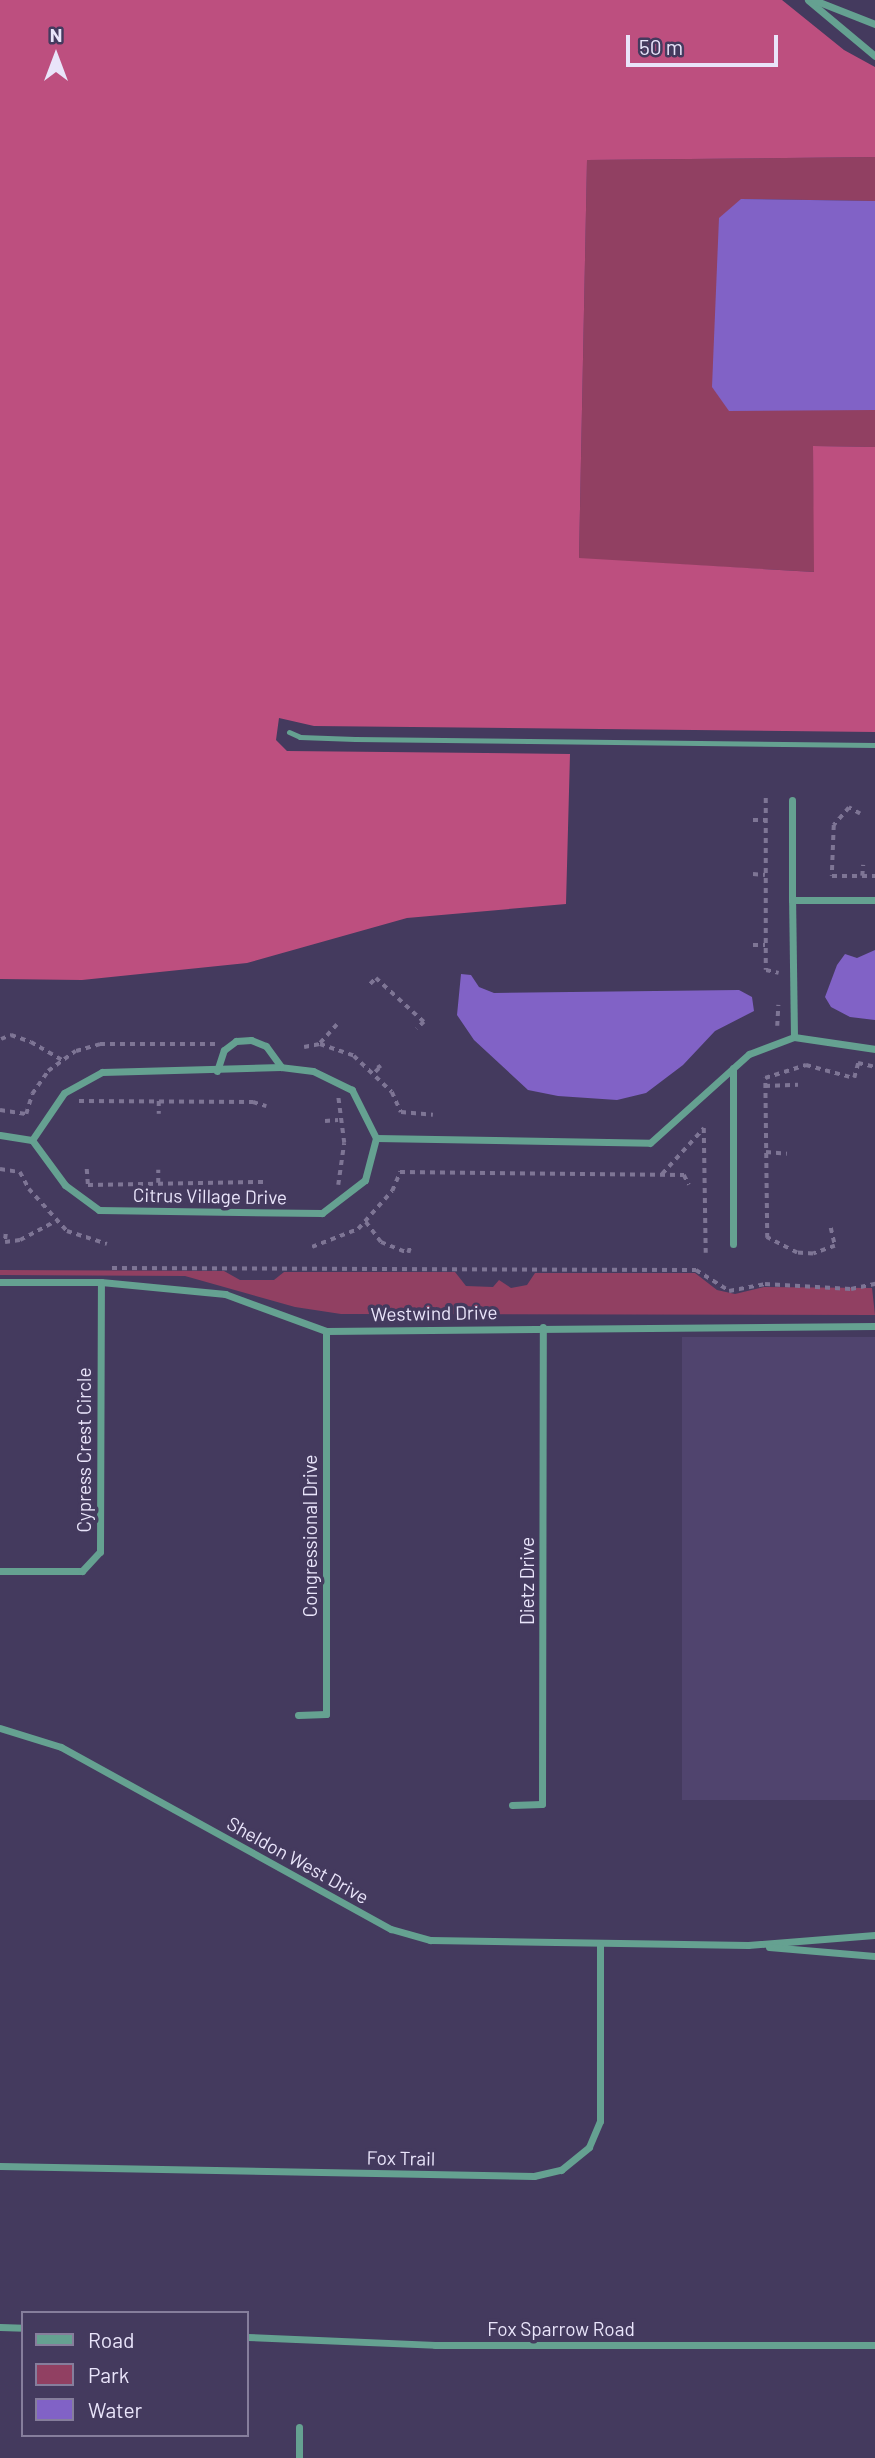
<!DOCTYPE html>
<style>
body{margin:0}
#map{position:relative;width:875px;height:2458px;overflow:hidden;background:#443a5e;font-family:Barlow,sans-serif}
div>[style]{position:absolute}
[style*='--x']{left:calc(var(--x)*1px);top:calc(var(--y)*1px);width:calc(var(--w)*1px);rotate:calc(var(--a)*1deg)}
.built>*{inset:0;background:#50446e;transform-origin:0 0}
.green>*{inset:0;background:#914062}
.forest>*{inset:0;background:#bd4f7f}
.water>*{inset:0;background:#8162c6}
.path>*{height:3.5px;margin-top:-1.75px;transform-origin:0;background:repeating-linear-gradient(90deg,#7e7595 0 5px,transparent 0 10px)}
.lane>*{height:5px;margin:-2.5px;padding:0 2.5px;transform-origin:2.5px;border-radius:2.5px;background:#65a191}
.street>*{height:7px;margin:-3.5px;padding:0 3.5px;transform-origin:3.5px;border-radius:3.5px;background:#65a191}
span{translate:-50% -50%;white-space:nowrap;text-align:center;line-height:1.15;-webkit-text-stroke:7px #443a5e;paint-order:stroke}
.street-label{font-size:19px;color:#e9e4fa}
.legend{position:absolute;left:21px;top:2311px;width:228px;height:126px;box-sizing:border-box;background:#443a5e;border:2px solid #867e9c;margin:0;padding:9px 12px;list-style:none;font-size:21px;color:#e9e4fa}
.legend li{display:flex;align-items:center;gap:14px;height:35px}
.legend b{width:35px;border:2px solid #867e9c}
.north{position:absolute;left:21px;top:21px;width:70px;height:70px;-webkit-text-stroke:5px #443a5e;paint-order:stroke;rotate:0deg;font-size:19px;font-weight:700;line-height:28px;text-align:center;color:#e9e4fa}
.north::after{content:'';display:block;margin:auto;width:24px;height:32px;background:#e9e4fa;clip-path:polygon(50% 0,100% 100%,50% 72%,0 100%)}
.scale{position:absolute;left:626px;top:35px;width:152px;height:32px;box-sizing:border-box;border:4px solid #e9e4fa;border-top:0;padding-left:9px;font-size:21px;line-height:24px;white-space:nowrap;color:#e9e4fa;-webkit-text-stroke:5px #443a5e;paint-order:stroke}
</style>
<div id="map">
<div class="built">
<i style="left:875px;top:1337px;width:463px;height:193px;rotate:90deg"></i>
</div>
<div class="green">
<i style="clip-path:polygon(875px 157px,875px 201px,741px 199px,729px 410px,875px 410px,875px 447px,813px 446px,815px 572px,579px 559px,587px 160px)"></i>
<i style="clip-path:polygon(0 1270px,224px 1271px,240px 1280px,274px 1280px,284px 1272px,455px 1272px,466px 1286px,493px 1287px,499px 1280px,511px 1288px,527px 1285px,535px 1273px,695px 1273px,717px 1290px,735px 1294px,764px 1287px,872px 1288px,875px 1315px,341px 1314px,295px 1307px,185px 1276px,0 1275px)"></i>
</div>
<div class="forest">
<i style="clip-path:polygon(0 0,782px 0,844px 50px,875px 67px,875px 157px,587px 160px,579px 558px,814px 572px,813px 446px,875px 447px,875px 732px,314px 726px,279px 718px,276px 740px,287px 751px,570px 754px,566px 904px,407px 918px,247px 963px,82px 980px,0 979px)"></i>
</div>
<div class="water">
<i style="clip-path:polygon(741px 199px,875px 201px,875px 410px,729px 411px,712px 387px,719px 218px)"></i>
<i style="clip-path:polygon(875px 950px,875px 1020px,850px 1017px,831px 1007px,825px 997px,837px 965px,845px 954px,857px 958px)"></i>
<i style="clip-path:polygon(461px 974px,471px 975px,479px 987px,494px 993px,739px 990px,752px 997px,754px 1011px,715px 1031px,683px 1065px,646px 1093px,617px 1100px,558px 1096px,528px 1090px,474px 1040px,457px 1015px)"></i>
</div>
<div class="path">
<i style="--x:766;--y:798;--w:172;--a:90"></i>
<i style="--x:766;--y:970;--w:13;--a:13"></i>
<i style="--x:860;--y:814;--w:13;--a:-151"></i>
<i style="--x:849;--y:808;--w:23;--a:131"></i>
<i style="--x:834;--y:825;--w:51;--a:92.2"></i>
<i style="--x:832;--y:876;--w:43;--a:0"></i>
<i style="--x:753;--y:820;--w:12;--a:0"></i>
<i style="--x:753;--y:874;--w:12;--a:5"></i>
<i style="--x:862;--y:876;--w:11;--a:-85"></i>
<i style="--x:753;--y:945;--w:12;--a:0"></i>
<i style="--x:370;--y:984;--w:8;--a:-45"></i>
<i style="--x:376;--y:978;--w:65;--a:42.5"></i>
<i style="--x:424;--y:1022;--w:10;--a:135"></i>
<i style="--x:777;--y:1026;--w:21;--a:-87"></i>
<i style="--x:1;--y:1039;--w:11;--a:-22"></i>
<i style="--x:11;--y:1035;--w:21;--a:19"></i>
<i style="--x:31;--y:1042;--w:36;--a:30"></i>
<i style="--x:320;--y:1043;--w:25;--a:-48"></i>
<i style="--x:304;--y:1047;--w:16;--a:-11"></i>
<i style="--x:320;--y:1044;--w:36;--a:19"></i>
<i style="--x:354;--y:1056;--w:52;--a:43.5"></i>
<i style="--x:392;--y:1092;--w:22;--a:66"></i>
<i style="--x:401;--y:1112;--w:32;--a:5"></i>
<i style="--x:375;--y:1072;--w:8;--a:-45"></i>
<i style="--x:381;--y:1066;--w:4;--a:146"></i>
<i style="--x:765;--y:1086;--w:33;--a:-2"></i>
<i style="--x:79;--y:1101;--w:174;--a:0.3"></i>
<i style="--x:253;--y:1102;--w:14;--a:17"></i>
<i style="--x:159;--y:1101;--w:13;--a:90"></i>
<i style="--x:0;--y:1110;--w:26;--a:9"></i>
<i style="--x:26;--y:1114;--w:21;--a:-73"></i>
<i style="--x:32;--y:1094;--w:28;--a:-55"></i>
<i style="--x:48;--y:1071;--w:34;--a:-36"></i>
<i style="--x:76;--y:1051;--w:25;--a:-16"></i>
<i style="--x:100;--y:1044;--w:115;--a:0"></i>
<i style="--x:325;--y:1121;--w:13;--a:-4"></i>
<i style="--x:766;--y:1152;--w:21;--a:5"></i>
<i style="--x:0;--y:1169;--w:20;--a:9"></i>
<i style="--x:20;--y:1172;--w:19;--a:62"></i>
<i style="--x:29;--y:1189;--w:57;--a:47.9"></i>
<i style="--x:67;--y:1231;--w:42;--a:18"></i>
<i style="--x:87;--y:1169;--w:16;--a:86"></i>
<i style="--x:88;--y:1185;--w:178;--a:-1"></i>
<i style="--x:662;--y:1174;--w:62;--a:-47.6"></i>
<i style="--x:704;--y:1128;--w:125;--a:89.1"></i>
<i style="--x:158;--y:1183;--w:13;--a:-90"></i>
<i style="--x:338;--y:1185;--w:42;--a:-81.9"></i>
<i style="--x:344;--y:1143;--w:46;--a:-97.4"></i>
<i style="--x:366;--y:1222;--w:25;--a:53"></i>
<i style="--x:381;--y:1242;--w:29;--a:22"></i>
<i style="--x:408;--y:1253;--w:9;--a:-72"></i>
<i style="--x:831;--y:1228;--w:18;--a:77"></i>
<i style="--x:835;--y:1246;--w:23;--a:160"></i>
<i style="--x:813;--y:1254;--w:16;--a:-176"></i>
<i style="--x:797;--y:1253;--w:34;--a:-153"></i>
<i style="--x:767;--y:1238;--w:160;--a:-90.7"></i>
<i style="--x:765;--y:1078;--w:43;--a:-17.6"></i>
<i style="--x:806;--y:1065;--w:50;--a:15.2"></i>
<i style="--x:854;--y:1078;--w:16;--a:-75"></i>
<i style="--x:858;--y:1063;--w:17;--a:13"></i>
<i style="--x:6;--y:1234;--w:8;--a:97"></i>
<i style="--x:5;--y:1242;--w:15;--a:-8"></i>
<i style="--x:20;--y:1240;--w:41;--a:-27.8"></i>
<i style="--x:312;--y:1247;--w:49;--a:-21.4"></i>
<i style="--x:358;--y:1229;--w:51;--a:-48.2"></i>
<i style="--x:392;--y:1191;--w:21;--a:-67"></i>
<i style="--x:400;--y:1172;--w:284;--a:0.6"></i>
<i style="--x:684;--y:1175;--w:11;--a:63"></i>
<i style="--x:112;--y:1268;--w:584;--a:0.2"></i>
<i style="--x:696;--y:1270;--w:39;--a:32"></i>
<i style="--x:729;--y:1291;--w:37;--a:-11"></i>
<i style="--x:765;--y:1284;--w:86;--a:3.3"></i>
<i style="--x:851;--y:1289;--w:25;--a:-12"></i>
</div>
<div class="lane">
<i style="--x:289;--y:732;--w:12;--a:24"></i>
<i style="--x:300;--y:737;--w:55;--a:2.1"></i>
<i style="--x:355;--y:739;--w:520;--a:0.66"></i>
</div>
<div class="street">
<i style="--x:808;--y:0;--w:87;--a:39.9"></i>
<i style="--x:814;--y:0;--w:66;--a:21.5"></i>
<i style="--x:792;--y:800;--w:100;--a:90"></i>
<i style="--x:794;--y:1037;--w:82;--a:8.4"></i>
<i style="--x:733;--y:1068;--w:176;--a:90"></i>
<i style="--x:217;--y:1071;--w:22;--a:-72"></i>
<i style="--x:224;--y:1050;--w:15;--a:-37"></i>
<i style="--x:236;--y:1041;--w:15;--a:-4"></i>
<i style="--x:251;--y:1040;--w:16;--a:22"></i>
<i style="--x:266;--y:1046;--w:26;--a:54"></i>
<i style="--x:0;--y:1135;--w:32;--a:9"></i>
<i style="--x:32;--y:1140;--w:56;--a:53.7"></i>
<i style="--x:65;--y:1185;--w:42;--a:36.3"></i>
<i style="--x:99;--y:1210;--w:223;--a:0.8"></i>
<i style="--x:322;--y:1213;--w:54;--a:-37.5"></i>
<i style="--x:365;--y:1180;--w:43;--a:-75.3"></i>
<i style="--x:376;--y:1138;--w:54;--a:-116.6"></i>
<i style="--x:352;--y:1090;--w:43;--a:-154"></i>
<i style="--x:313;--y:1071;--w:32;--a:-173"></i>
<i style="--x:281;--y:1067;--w:179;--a:178.4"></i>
<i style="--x:102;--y:1072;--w:43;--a:151.1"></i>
<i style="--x:64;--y:1093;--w:57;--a:124.2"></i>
<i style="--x:376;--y:1138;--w:274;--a:1"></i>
<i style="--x:650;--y:1143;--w:133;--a:-42"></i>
<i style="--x:749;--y:1054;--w:48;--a:-20.7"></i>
<i style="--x:794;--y:1037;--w:137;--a:-90.8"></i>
<i style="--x:792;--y:900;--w:83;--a:0"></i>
<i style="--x:0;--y:1282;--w:101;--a:0"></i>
<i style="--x:101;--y:1282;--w:125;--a:5.5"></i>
<i style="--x:225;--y:1294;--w:108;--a:20.1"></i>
<i style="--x:326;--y:1331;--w:549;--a:-0.52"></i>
<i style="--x:0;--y:1571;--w:82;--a:0"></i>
<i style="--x:82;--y:1571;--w:26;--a:-47"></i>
<i style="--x:100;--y:1552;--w:270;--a:-89.8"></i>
<i style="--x:298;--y:1715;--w:28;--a:-2"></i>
<i style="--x:326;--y:1714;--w:383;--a:-90"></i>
<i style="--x:0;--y:1728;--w:64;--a:17.3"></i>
<i style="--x:61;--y:1747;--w:377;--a:28.9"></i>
<i style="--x:391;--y:1929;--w:41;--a:15.8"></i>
<i style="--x:430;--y:1940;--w:318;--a:0.9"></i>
<i style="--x:748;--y:1945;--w:127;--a:-4.5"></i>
<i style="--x:512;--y:1805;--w:30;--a:-2"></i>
<i style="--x:542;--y:1804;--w:477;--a:-89.9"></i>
<i style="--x:769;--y:1947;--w:106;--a:4.9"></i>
<i style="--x:0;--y:2166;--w:534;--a:1.07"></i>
<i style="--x:534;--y:2176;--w:28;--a:-13"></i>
<i style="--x:561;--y:2170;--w:36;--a:-39"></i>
<i style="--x:589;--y:2147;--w:28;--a:-67"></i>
<i style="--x:600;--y:2121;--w:177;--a:-90"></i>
<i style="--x:0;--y:2327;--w:23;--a:2"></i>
<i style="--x:247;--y:2337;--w:188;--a:2.4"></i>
<i style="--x:435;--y:2345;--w:440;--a:0"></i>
<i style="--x:299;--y:2458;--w:31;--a:-90"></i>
</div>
<div class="street-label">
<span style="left:210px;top:1196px;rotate:1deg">Citrus Village Drive</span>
<span style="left:434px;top:1313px;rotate:-1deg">Westwind Drive</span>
<span style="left:84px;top:1450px;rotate:-90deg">Cypress Crest Circle</span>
<span style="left:310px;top:1536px;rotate:-90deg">Congressional Drive</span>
<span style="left:527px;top:1581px;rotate:-90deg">Dietz Drive</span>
<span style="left:298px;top:1860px;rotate:29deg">Sheldon West Drive</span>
<span style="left:401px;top:2158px;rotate:1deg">Fox Trail</span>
<span style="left:561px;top:2329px">Fox Sparrow Road</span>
</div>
<ul class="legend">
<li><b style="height:9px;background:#65a191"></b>Road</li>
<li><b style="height:19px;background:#914062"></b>Park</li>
<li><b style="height:19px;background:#8162c6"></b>Water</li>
</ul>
<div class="north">N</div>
<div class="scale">50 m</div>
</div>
